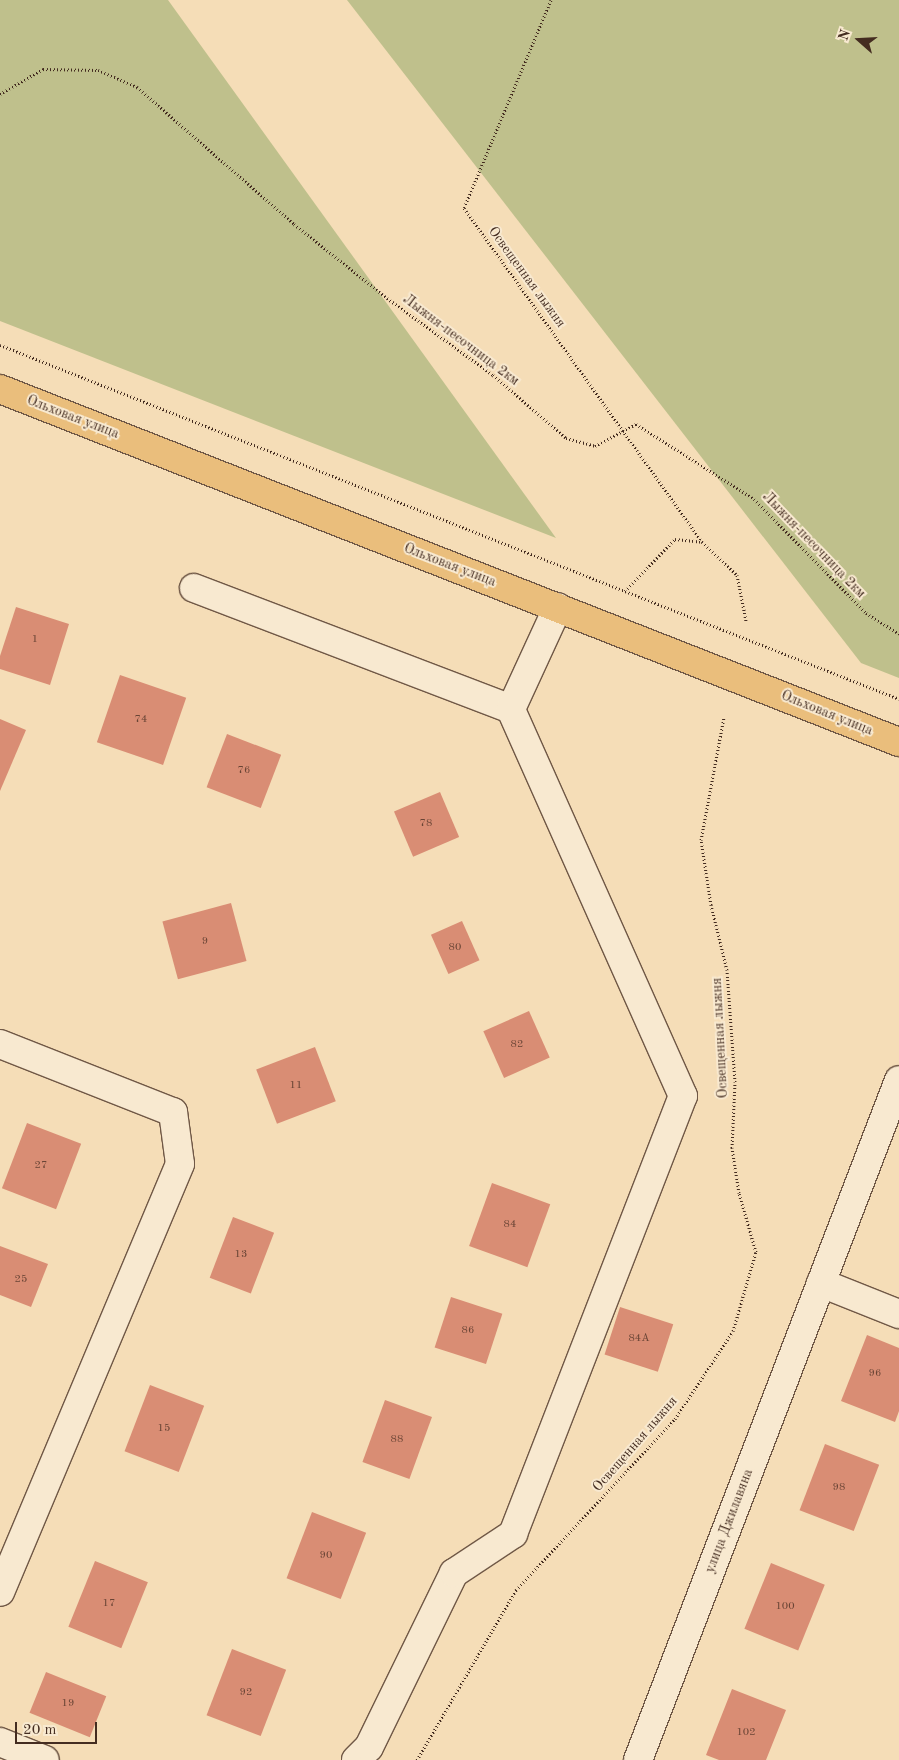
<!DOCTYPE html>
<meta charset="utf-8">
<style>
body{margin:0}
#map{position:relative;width:899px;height:1760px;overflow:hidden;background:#f5ddb7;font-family:"Old Standard TT",serif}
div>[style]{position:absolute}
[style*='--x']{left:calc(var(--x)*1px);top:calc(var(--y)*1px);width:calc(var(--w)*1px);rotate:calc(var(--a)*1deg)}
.green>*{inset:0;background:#bfc08c}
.building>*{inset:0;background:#d98d74;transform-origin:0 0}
.path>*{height:3px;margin-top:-1.5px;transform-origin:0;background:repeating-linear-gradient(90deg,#442c20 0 1px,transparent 0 3.5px)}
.roads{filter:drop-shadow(1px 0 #705846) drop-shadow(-1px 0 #705846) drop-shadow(0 1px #705846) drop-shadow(0 -1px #705846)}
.minor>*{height:28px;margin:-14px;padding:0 14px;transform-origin:14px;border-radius:14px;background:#f8e9d0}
.major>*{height:28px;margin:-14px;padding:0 14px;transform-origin:14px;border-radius:14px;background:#eabe7c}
span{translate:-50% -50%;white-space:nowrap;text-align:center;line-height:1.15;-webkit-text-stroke:4px #f8e9d0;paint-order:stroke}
.number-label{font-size:11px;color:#694435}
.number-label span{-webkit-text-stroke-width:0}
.street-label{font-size:14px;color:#442c20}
.north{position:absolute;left:834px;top:15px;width:50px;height:50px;-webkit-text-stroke:4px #f8e9d0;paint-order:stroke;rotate:289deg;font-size:14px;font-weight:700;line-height:20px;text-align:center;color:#442c20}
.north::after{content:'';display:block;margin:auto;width:18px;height:22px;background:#442c20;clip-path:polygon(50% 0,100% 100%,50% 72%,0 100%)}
.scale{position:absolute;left:15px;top:1722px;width:82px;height:22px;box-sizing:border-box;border:2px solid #442c20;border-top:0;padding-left:6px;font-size:15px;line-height:18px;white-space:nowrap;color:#442c20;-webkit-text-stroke:4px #f8e9d0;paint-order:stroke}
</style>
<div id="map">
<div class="green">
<i style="clip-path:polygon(0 0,168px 0,556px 538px,0 321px)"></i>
<i style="clip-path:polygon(347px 0,899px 0,899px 678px,861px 663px)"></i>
</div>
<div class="building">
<i style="clip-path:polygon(16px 607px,69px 624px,50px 685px,0 669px,0 656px)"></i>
<i style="left:120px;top:675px;width:70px;height:71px;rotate:19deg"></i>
<i style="clip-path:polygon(0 719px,26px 730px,0 791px)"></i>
<i style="left:227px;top:734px;width:58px;height:57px;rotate:21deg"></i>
<i style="left:440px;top:792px;width:49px;height:50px;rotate:67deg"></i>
<i style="left:231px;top:903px;width:60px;height:71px;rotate:75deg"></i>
<i style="left:462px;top:921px;width:43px;height:34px;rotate:66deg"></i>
<i style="left:529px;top:1011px;width:51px;height:50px;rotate:66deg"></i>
<i style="left:315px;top:1047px;width:58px;height:63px;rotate:69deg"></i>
<i style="left:27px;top:1123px;width:58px;height:70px;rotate:21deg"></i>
<i style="left:492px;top:1183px;width:62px;height:67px;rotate:20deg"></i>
<i style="left:233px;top:1217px;width:44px;height:65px;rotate:21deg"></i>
<i style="clip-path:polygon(0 1246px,48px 1264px,31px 1307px,0 1295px)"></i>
<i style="left:451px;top:1297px;width:54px;height:53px;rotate:18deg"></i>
<i style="left:620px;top:1307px;width:56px;height:50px;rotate:18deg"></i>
<i style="clip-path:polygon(867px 1335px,899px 1348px,899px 1411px,895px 1422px,841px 1401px)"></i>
<i style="left:150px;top:1385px;width:58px;height:71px;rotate:21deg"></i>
<i style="left:385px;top:1400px;width:50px;height:66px;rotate:20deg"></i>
<i style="left:825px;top:1444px;width:58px;height:71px;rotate:21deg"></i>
<i style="left:312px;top:1512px;width:58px;height:71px;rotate:21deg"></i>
<i style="left:95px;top:1561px;width:57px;height:71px;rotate:22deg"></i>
<i style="left:771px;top:1563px;width:58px;height:71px;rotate:22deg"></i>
<i style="left:232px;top:1649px;width:58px;height:71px;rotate:21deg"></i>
<i style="left:46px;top:1672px;width:65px;height:44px;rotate:22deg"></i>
<i style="clip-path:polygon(732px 1689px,786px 1710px,766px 1760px,719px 1760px,706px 1755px)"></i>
</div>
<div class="path">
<i style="--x:551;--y:0;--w:225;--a:112.7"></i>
<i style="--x:464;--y:208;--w:410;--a:54.5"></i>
<i style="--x:0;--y:94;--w:50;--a:-30.2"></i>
<i style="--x:43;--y:69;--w:55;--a:1"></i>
<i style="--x:98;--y:70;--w:43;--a:23.6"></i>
<i style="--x:137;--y:87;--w:208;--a:41.1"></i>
<i style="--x:294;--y:224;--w:119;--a:38.5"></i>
<i style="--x:387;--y:298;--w:131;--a:36"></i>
<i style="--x:493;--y:375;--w:96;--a:40.8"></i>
<i style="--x:566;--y:438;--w:30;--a:15"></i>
<i style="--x:595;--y:446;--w:47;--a:-28.2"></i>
<i style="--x:636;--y:424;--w:140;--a:32.4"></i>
<i style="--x:754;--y:499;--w:160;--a:45.5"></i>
<i style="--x:866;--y:613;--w:39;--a:32"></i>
<i style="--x:0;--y:345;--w:966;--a:21.49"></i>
<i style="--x:625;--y:591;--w:72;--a:-46.1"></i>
<i style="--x:675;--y:539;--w:27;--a:6"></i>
<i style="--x:702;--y:542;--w:48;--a:43.3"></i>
<i style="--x:737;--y:575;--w:47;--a:78.9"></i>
<i style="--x:417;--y:1760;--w:197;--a:-59.8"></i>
<i style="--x:516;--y:1590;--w:233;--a:-47.1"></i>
<i style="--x:675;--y:1419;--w:105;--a:-56.6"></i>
<i style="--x:733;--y:1331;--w:82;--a:-73.8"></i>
<i style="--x:756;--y:1252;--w:61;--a:-106.1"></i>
<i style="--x:739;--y:1193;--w:46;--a:-98.8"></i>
<i style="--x:732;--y:1148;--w:66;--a:-87.4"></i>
<i style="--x:735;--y:1082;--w:112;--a:-94.1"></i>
<i style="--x:727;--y:970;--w:67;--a:-103.8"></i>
<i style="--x:711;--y:905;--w:66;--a:-98.7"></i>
<i style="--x:701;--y:840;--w:125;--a:-79.4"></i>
</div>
<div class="roads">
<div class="minor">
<i style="--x:194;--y:588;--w:339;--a:20.9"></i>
<i style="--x:0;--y:1044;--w:186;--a:21.5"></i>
<i style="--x:173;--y:1112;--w:52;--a:82.3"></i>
<i style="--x:180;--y:1164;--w:464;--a:112.8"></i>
<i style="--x:821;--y:1283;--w:84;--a:21.7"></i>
<i style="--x:0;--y:1742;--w:48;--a:21.8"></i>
<i style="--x:356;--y:1760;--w:18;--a:-45"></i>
<i style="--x:369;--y:1747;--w:194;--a:-64"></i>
<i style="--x:454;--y:1573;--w:71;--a:-33.5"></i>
<i style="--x:513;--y:1534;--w:470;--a:-68.8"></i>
<i style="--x:683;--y:1096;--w:424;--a:-114"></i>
<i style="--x:511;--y:709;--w:112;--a:-65.3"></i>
<i style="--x:638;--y:1760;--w:728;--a:-69"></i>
</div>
<div class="major">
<i style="--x:0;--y:389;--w:966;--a:21.44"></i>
</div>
</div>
<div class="number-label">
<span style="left:35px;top:640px">1</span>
<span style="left:141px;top:720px">74</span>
<span style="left:244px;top:771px">76</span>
<span style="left:426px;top:824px">78</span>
<span style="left:205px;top:942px">9</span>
<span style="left:455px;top:948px">80</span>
<span style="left:517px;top:1045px">82</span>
<span style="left:296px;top:1086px">11</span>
<span style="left:41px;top:1166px">27</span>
<span style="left:510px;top:1225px">84</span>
<span style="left:241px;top:1255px">13</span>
<span style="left:21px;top:1280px">25</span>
<span style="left:468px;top:1331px">86</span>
<span style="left:639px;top:1339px">84А</span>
<span style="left:875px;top:1374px">96</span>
<span style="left:164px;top:1429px">15</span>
<span style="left:397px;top:1440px">88</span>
<span style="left:839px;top:1488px">98</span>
<span style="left:326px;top:1556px">90</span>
<span style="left:109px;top:1604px">17</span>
<span style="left:785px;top:1607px">100</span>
<span style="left:246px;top:1693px">92</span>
<span style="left:68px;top:1704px">19</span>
<span style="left:746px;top:1733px">102</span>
</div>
<div class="street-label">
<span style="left:527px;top:277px;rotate:54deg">Освещенная лыжня</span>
<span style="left:461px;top:340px;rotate:37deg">Лыжня-песочница 2км</span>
<span style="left:73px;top:417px;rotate:21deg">Ольховая улица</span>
<span style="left:814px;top:545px;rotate:46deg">Лыжня-песочница 2км</span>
<span style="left:450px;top:565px;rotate:21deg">Ольховая улица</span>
<span style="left:827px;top:713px;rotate:22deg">Ольховая улица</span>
<span style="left:720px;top:1038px;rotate:-93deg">Освещенная лыжня</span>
<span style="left:635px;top:1444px;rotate:-49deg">Освещенная лыжня</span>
<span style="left:729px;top:1521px;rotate:-69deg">улица Джилавяна</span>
</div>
<div class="north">N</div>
<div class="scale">20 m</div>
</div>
